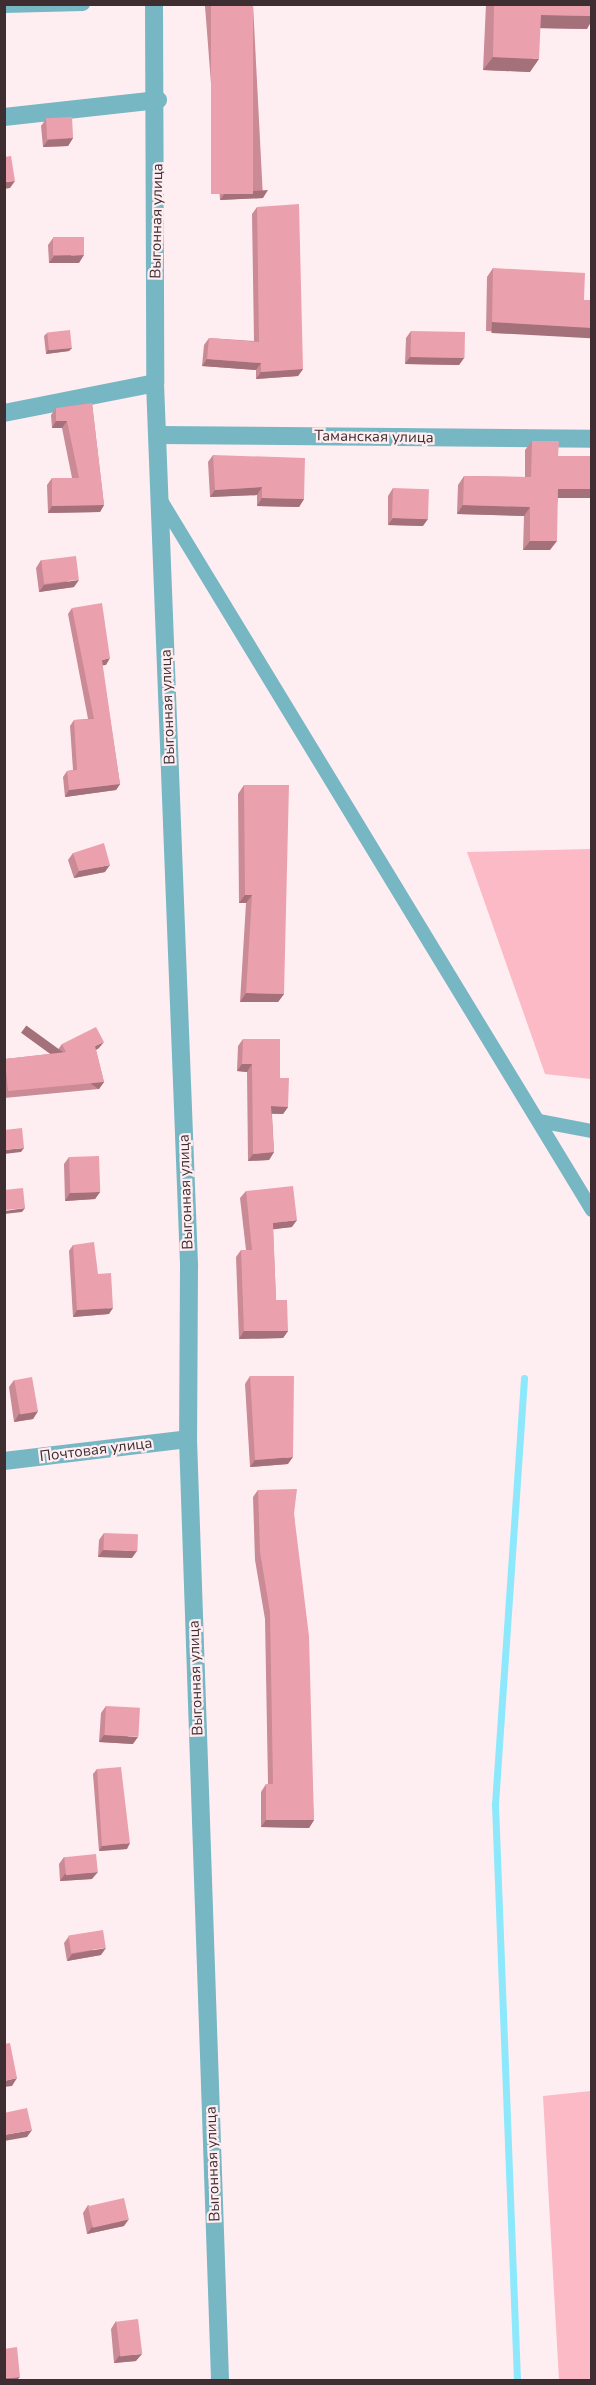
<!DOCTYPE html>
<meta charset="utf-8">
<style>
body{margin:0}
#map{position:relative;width:596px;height:2385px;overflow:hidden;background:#ffeef1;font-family:"Nunito Sans",sans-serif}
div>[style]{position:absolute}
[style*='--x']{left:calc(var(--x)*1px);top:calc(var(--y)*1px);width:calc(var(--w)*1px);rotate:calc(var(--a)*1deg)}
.green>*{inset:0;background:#fcbac6}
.stream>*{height:7px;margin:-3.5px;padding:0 3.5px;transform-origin:3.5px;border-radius:3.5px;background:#8de8fb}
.lane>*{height:14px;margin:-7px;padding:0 7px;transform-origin:7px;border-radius:7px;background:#77b7c4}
.street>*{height:18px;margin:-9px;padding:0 9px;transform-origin:9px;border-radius:9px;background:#77b7c4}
.wall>*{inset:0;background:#ca8a96}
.shaded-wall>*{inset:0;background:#a4707a;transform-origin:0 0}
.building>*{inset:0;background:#eba0ae;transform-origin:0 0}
span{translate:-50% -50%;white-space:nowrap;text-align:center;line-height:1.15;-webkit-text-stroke:4.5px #ffeef1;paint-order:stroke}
.street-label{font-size:15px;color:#3e2e31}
.frame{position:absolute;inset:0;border:6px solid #3e2e31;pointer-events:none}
</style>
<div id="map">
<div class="green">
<i style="clip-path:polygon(591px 849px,592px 849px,591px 1079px,545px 1074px,467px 852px)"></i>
<i style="clip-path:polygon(591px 2091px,591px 2380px,559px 2380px,543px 2096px)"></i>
</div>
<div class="stream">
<i style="--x:517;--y:2380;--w:576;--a:-92.19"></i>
<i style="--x:495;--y:1804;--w:427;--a:-86.1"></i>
</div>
<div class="lane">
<i style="--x:4;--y:6;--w:79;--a:-1.5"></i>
<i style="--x:160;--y:499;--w:832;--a:58.72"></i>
<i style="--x:539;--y:1121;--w:54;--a:10.7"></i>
</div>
<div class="street">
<i style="--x:154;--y:4;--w:379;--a:89.8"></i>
<i style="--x:155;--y:383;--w:884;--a:87.79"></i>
<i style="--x:189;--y:1266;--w:173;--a:90.3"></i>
<i style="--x:188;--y:1439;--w:942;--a:88.05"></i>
<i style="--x:4;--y:117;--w:155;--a:-6.3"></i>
<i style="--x:4;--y:413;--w:154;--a:-11.2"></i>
<i style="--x:157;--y:435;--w:435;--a:0.5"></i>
<i style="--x:4;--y:1461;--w:185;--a:-6.8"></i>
</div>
<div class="wall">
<i style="clip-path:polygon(206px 4px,253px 4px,263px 198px,220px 200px,205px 6px)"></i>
<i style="clip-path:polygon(486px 4px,591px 4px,587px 29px,540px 28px,530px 72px,483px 70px)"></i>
<i style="clip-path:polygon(46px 119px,73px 138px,68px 146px,43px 147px,41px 126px)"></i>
<i style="clip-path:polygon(257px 207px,303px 369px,298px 376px,256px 379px,256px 370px,202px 366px,204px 345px,209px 338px,254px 341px,252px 214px)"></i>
<i style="clip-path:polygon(53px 238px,79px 263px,49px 263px,48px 245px)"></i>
<i style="clip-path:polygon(493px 268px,584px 300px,591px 300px,591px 337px,486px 331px,487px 277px)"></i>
<i style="clip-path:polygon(411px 331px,464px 358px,459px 365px,405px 364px,406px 338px)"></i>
<i style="clip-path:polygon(47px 333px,72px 348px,69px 351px,46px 354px,44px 336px)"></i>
<i style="clip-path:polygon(92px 403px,104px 505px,100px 512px,48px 513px,47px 485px,52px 478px,72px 478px,62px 428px,52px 428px,51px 415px,56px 408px)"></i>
<i style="clip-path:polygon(532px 441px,558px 498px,550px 550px,523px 550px,524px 516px,457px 514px,458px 485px,464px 476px,525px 477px,525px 450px)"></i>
<i style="clip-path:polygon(213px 455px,304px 499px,299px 507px,257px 506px,257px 495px,210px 497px,208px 462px)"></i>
<i style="clip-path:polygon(393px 488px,423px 526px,388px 525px,388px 496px)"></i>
<i style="clip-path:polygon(41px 560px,74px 587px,39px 592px,36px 568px)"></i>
<i style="clip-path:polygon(72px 608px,106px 665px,102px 665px,120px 784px,116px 790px,65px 797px,63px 777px,67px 771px,73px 770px,70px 726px,74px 720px,88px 719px,68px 614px)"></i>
<i style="clip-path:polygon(244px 785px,284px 994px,278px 1002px,240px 1002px,246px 903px,239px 903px,238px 794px)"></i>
<i style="clip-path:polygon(73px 853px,105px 872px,74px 878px,68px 860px)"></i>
<i style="clip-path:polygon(243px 1039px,280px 1078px,288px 1107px,283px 1114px,272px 1114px,274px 1152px,269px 1160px,248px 1161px,247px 1072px,237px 1071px,238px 1046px)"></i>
<i style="clip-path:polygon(62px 1044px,99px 1048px,96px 1050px,104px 1082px,99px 1089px,4px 1098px,5px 1059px,59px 1053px,57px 1051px)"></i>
<i style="clip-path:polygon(69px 1157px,100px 1192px,95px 1199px,65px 1201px,64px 1164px)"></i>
<i style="clip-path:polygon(246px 1191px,292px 1227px,273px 1229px,276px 1300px,288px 1331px,283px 1338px,239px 1339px,236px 1257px,241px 1250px,246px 1250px,240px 1198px)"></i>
<i style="clip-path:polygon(73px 1245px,98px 1274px,109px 1314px,73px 1317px,69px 1251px)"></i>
<i style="clip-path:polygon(250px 1376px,288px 1464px,250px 1467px,245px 1384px)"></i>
<i style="clip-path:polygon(14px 1380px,38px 1411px,33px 1419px,14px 1422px,9px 1387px)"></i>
<i style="clip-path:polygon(258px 1490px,294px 1514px,314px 1820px,309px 1828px,261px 1827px,261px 1792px,266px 1784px,268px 1784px,265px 1619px,255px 1560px,253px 1497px)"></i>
<i style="clip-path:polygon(104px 1533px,132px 1558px,98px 1557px,99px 1540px)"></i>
<i style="clip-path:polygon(106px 1706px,133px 1744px,99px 1742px,101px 1713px)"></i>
<i style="clip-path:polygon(97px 1769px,127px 1849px,99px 1851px,93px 1774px)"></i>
<i style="clip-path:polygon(64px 1857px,92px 1879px,60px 1881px,59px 1864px)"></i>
<i style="clip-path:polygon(69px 1936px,101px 1955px,67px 1961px,64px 1943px)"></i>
<i style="clip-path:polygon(88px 2205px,124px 2226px,87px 2234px,83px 2213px)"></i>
<i style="clip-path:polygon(116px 2321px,136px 2361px,114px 2363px,111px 2329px)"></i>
</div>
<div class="shaded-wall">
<i style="clip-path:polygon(541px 15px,591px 16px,591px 22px,587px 29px,531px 28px)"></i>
<i style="clip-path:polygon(493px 57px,539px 59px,530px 72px,483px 70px)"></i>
<i style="clip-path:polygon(73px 138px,68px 146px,43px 147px,48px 140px)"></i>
<i style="clip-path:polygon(15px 181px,10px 188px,4px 189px,4px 182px)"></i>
<i style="clip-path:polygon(268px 190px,263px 198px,220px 200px,225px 193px)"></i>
<i style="clip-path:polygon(84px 255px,79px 263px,49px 263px,54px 256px)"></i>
<i style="left:492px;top:322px;width:99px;height:11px;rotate:3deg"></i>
<i style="clip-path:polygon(72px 348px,69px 351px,46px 354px,48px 350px)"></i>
<i style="clip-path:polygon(410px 357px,464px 358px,459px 365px,405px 364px)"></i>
<i style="clip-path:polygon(207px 359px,261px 363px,256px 370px,202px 366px)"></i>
<i style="clip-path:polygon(303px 369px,298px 376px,256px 379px,261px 372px)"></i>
<i style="clip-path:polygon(56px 421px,67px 421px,62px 428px,52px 428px)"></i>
<i style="clip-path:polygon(262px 487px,257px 495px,210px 497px,215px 490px)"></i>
<i style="clip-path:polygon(558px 489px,591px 489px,591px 498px,551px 498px)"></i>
<i style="clip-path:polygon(262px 498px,304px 499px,299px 507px,257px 506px)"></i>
<i style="clip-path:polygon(104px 505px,100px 512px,48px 513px,52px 506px)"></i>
<i style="clip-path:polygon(463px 505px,530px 507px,524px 516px,457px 514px)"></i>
<i style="clip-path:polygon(393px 518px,428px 519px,423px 526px,388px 525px)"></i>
<i style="clip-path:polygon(530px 541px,557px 541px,550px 550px,523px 550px)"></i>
<i style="clip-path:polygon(79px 580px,74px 587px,39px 592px,44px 585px)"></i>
<i style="clip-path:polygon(110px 658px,106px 665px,97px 666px,102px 660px)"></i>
<i style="clip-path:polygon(120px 784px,116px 790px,65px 797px,69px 790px)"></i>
<i style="clip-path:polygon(110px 865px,105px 872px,74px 878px,79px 871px)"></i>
<i style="clip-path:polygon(245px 895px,252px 895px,246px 903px,239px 903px)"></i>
<i style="clip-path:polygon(246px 993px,284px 994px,278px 1002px,240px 1002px)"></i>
<i style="clip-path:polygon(104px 1042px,99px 1048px,90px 1053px,95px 1046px)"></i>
<i style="clip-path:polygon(242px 1064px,252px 1064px,247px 1072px,237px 1071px)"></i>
<i style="left:104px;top:1082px;width:9px;height:96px;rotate:126deg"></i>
<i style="clip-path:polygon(271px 1106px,288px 1107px,283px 1114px,266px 1113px)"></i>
<i style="clip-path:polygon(24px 1148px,21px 1152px,4px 1154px,4px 1150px)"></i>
<i style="clip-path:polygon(274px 1152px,269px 1160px,248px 1161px,253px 1154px)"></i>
<i style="clip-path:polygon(100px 1192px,95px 1199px,65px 1201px,70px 1193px)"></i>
<i style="clip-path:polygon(25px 1208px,22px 1212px,4px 1214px,5px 1211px)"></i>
<i style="clip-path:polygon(297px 1220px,292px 1227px,268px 1230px,273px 1223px)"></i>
<i style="clip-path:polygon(113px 1308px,109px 1314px,73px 1317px,77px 1310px)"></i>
<i style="clip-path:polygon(244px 1331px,288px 1331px,283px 1338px,239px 1339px)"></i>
<i style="clip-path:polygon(38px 1411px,33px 1419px,14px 1422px,19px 1414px)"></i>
<i style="clip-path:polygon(293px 1457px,288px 1464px,250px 1467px,255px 1460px)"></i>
<i style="clip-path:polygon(103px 1550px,137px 1551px,132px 1558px,98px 1557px)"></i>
<i style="clip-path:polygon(104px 1735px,138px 1737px,133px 1744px,99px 1742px)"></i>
<i style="clip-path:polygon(266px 1820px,314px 1820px,309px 1828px,261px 1827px)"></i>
<i style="clip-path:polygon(130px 1843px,127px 1849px,99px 1851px,102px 1846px)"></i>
<i style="clip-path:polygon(98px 1872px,92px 1879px,60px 1881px,65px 1874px)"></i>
<i style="clip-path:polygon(106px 1948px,101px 1955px,67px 1961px,72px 1954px)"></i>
<i style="clip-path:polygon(17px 2078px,12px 2086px,4px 2087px,4px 2081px)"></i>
<i style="clip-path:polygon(32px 2130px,27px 2137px,4px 2141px,4px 2135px)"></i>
<i style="clip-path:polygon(129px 2219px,124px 2226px,87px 2234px,92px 2227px)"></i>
<i style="clip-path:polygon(142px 2354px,136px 2361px,114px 2363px,119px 2356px)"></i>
<i style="clip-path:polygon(20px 2377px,17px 2380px,4px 2380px,4px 2378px)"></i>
</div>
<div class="building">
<i style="left:211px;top:4px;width:42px;height:190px"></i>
<i style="clip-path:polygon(494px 4px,591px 4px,591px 16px,541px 15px,539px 59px,493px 57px)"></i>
<i style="left:72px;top:117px;width:21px;height:26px;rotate:87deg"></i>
<i style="clip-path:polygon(11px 156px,15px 181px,4px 182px,4px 157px)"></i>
<i style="clip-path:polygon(299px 204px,303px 369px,261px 372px,261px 363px,207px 359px,209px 338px,259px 342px,257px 207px)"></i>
<i style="left:84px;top:237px;width:18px;height:31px;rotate:90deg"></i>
<i style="clip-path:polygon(493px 268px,585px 273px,584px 300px,591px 300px,591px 328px,492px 322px)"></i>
<i style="left:70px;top:330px;width:18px;height:23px;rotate:84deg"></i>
<i style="left:411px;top:331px;width:54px;height:26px;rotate:1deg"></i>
<i style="clip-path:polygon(92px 403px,104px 505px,52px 506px,52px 478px,79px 478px,67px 421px,56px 421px,56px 408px)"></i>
<i style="clip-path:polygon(532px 441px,559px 441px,558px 456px,591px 456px,591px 489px,558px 489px,557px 541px,530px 541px,530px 507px,463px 505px,464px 476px,531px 477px)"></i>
<i style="clip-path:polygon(213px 455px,305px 458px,304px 499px,262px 498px,262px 487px,215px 490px)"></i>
<i style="left:393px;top:488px;width:36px;height:30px;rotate:2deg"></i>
<i style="left:76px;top:556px;width:24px;height:35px;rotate:83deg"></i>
<i style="clip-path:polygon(102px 603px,110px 658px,102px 660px,120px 784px,69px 790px,67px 771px,77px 770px,74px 720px,94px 719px,72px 608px)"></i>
<i style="clip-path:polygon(244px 785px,289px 785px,284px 994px,246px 993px,252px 895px,245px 895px)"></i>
<i style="clip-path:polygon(104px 843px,110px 865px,79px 871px,73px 853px)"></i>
<i style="clip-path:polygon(96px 1027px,104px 1042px,95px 1046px,104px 1082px,8px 1091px,5px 1059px,66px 1052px,62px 1044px)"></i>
<i style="clip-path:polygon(243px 1039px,280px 1039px,280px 1078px,289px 1078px,288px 1107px,271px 1106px,274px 1152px,253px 1154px,252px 1064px,242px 1064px)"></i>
<i style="left:22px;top:1128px;width:20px;height:18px;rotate:84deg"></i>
<i style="left:99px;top:1156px;width:36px;height:30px;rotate:88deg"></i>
<i style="clip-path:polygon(293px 1186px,297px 1220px,273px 1223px,276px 1300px,287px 1300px,288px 1331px,244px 1331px,241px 1250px,252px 1250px,246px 1191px)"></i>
<i style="left:23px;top:1188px;width:20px;height:19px;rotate:84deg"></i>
<i style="clip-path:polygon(94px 1242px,98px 1274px,111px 1273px,113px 1308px,77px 1310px,73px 1245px)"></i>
<i style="clip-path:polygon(250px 1376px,294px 1376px,293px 1457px,255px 1460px)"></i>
<i style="left:32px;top:1377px;width:35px;height:18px;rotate:80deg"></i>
<i style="clip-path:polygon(297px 1489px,294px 1514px,309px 1636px,314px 1820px,266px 1820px,266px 1784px,273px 1784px,270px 1612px,260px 1552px,258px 1490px)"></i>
<i style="left:104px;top:1533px;width:34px;height:17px;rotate:2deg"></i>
<i style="left:106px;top:1706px;width:34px;height:29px;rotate:3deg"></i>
<i style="clip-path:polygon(121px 1767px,130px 1843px,102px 1846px,97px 1769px)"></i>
<i style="left:96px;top:1854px;width:18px;height:32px;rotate:84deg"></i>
<i style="left:103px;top:1930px;width:18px;height:35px;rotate:81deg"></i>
<i style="clip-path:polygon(10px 2043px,17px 2078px,4px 2081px,4px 2044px)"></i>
<i style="clip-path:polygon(27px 2108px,32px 2130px,4px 2135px,4px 2113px)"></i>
<i style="left:124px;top:2198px;width:22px;height:37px;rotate:77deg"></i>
<i style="left:138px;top:2319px;width:35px;height:22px;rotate:83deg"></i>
<i style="clip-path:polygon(17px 2347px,20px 2377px,4px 2378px,4px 2349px)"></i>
</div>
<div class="street-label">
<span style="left:157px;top:221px;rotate:-89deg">Выгонная улица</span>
<span style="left:374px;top:437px;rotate:1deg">Таманская улица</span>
<span style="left:168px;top:707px;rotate:-92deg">Выгонная улица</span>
<span style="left:186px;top:1192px;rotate:-92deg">Выгонная улица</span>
<span style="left:96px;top:1450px;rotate:-7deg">Почтовая улица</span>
<span style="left:196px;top:1678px;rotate:-92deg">Выгонная улица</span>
<span style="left:213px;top:2164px;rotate:-92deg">Выгонная улица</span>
</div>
<div class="frame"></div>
</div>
